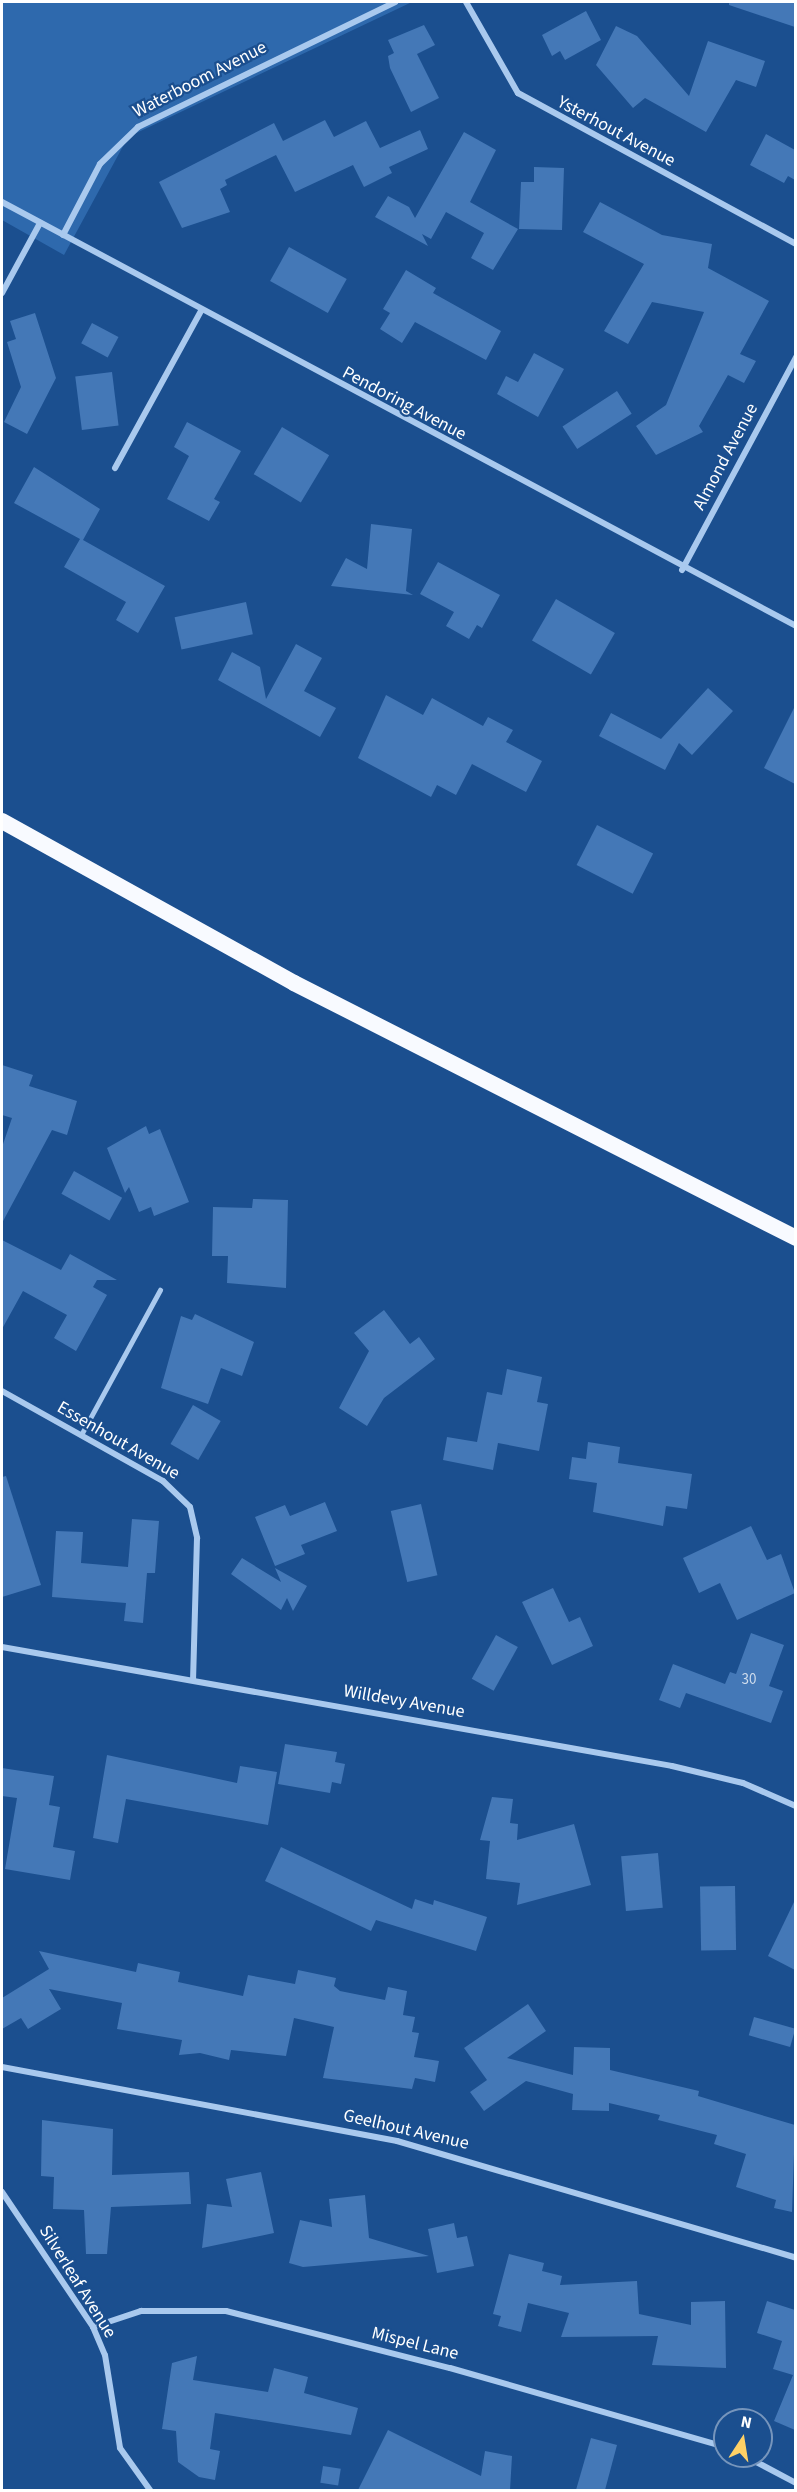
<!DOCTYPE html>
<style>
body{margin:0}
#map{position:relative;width:797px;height:2492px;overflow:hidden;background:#1b4f8f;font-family:"Source Sans 3",sans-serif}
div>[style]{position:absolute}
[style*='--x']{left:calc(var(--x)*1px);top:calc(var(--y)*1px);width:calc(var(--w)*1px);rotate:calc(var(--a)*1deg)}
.green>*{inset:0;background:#2e69ad}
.building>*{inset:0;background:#4478b7;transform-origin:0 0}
.service>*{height:4.5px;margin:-2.25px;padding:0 2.25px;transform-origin:2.25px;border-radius:2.25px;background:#a9c9ee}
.minor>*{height:6px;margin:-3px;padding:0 3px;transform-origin:3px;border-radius:3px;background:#a9c9ee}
.trunk>*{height:16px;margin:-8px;padding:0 8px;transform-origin:8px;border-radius:8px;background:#f8faff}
span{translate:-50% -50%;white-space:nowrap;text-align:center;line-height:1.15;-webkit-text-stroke:4.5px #1b4f8f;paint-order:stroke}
.number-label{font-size:15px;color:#d0dded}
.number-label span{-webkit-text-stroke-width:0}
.street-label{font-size:18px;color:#fff}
.frame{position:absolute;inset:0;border:3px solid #fff;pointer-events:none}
.north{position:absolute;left:713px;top:2408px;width:60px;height:60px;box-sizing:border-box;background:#1b4f8f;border:2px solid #7695bc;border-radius:50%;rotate:12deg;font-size:16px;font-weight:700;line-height:24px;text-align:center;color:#fff}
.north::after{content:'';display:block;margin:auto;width:21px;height:27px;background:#ffd166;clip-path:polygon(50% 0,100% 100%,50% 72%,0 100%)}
</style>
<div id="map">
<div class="green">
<i style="clip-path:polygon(2px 2px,412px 2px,128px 137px,64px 255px,2px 220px)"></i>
</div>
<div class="building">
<i style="clip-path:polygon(729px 2px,795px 2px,795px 27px,729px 5px)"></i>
<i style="clip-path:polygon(586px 11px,601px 40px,565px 60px,560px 51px,552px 56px,542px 35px)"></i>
<i style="clip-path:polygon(424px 25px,435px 45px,417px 54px,439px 98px,411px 112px,390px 68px,388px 56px,394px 53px,388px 40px)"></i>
<i style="clip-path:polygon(616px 26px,637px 36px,689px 96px,708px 41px,765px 61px,756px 87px,736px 80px,706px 132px,645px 98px,633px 108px,596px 65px)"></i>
<i style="clip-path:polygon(325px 120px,334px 137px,366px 121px,380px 148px,420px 130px,428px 149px,389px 167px,392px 173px,364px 187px,353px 165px,295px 192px,276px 155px,225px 180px,227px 185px,220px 189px,230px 212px,182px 228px,159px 182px,274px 123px,283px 141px)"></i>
<i style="clip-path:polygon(464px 132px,496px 150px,470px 202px,518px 229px,493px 270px,471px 258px,484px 233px,446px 212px,431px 239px,422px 234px,428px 246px,375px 217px,388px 196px,409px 207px,415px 218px)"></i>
<i style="clip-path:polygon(766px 134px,795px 150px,795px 180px,788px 176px,784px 183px,750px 165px)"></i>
<i style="clip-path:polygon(534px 167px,564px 168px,562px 230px,519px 229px,521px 182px,534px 182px)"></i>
<i style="clip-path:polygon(600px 202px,662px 235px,712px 244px,708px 268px,769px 301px,740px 354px,756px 361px,744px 383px,728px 375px,699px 426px,703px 432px,656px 455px,636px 426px,666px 405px,704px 312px,652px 302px,628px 344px,604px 331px,644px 264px,583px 232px)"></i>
<i style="left:289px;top:247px;width:66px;height:39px;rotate:29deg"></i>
<i style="clip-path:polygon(406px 270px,436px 288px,433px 293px,501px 331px,486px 360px,415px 322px,402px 343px,380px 329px,390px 313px,383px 309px)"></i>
<i style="clip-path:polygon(35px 313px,56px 378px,27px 434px,4px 422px,21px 387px,7px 342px,16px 339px,10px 321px)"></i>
<i style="left:92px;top:323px;width:30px;height:23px;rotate:28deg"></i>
<i style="clip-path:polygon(534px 353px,564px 369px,538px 417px,497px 394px,506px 376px,518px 382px)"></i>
<i style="left:112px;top:372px;width:54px;height:37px;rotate:83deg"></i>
<i style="left:617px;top:391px;width:27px;height:65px;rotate:57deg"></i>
<i style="clip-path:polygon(187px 422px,241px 451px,214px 499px,220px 502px,209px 521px,167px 499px,189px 456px,174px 447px)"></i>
<i style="left:282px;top:427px;width:55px;height:55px;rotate:31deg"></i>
<i style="clip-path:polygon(34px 467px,100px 509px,83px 540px,165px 586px,138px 633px,116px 620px,126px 602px,64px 567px,80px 539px,14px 503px)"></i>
<i style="clip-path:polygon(371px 524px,412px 529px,406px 591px,413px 595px,331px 586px,346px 558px,367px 569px)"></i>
<i style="clip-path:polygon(438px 562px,500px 595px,482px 628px,477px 625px,469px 639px,446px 626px,454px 612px,420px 594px)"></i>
<i style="left:556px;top:599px;width:68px;height:48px;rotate:30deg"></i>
<i style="left:246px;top:602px;width:33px;height:73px;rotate:78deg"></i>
<i style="clip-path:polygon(296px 644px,322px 658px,304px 691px,336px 708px,320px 737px,218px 680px,232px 652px,260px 667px,266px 699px)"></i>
<i style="clip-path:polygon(708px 688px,733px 711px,692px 755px,679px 743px,665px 770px,599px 736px,611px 713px,661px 739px)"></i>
<i style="clip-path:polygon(386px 695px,423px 715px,432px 698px,483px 726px,488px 717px,513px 730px,506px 742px,542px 761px,526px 792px,472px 764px,456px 795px,437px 785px,431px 797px,358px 758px)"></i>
<i style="clip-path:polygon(795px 706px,795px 784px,764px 768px)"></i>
<i style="left:597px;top:825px;width:63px;height:45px;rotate:27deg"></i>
<i style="clip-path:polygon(2px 1065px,33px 1075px,29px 1086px,77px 1101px,67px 1135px,52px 1130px,2px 1223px,2px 1147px,12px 1118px,2px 1115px)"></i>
<i style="clip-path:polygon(146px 1126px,149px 1134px,160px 1129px,189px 1202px,154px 1216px,151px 1207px,139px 1212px,129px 1187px,125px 1193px,107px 1148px)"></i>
<i style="left:74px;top:1171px;width:55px;height:26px;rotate:29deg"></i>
<i style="clip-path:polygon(253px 1199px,288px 1200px,286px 1288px,227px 1283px,228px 1256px,212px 1256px,213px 1207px,252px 1208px)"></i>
<i style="clip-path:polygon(2px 1240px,61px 1270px,70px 1254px,117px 1280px,97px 1280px,93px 1287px,107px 1295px,76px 1351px,54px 1338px,67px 1315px,23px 1291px,2px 1329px)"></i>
<i style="clip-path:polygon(384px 1310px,410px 1344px,419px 1337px,435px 1359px,384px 1398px,367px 1426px,339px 1408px,369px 1351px,354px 1333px)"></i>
<i style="clip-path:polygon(195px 1314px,254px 1342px,242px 1376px,221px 1368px,208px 1404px,161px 1388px,181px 1316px,192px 1320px)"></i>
<i style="clip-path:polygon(507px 1369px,542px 1377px,537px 1402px,548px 1404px,539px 1451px,498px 1443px,493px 1470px,443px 1460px,447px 1437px,477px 1442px,487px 1392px,502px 1395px)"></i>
<i style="left:193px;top:1405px;width:32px;height:45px;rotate:30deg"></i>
<i style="clip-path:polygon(588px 1442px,620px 1447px,618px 1463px,692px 1474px,687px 1509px,666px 1506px,663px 1526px,593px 1512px,597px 1483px,569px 1479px,572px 1457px,586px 1459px)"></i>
<i style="clip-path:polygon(6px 1476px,41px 1585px,2px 1597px,2px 1477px)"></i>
<i style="clip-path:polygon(325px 1502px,337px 1531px,301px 1545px,305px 1554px,275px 1566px,255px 1517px,285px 1505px,290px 1516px)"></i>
<i style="left:421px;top:1504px;width:73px;height:31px;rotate:77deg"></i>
<i style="clip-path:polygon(132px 1519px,159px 1521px,155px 1573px,147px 1573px,143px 1623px,124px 1621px,126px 1603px,52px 1597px,56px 1531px,83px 1532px,81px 1563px,128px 1567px)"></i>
<i style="clip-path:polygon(751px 1526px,767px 1560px,781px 1554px,795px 1593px,737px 1620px,720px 1583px,699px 1593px,683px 1558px)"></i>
<i style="clip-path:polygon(242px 1558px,281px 1582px,275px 1568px,307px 1586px,293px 1611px,287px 1598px,281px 1610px,231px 1574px)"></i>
<i style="clip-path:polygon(553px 1588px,569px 1622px,580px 1617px,593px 1646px,552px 1665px,522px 1602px)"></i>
<i style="clip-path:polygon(751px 1633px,784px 1645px,769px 1686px,783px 1691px,771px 1723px,686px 1693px,680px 1708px,659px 1700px,673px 1664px,725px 1684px,730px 1672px,736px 1674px)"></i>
<i style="left:496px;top:1635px;width:25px;height:50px;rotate:29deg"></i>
<i style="clip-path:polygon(285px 1744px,337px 1752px,335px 1762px,345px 1764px,341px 1784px,332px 1782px,330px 1793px,278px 1784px)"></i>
<i style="clip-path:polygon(107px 1755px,237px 1783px,240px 1766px,277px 1772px,268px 1825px,126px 1799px,118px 1843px,93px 1838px)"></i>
<i style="clip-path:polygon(2px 1768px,54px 1776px,49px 1805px,60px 1807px,53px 1847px,75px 1851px,70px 1880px,5px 1869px,17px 1798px,2px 1796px)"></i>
<i style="clip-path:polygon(492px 1797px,513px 1799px,510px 1823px,518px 1824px,517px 1840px,574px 1824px,591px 1885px,517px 1905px,520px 1883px,486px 1879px,490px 1841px,480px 1840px)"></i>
<i style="clip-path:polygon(281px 1847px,412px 1909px,415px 1899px,433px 1905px,434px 1900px,487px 1917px,476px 1951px,376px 1920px,371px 1931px,265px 1881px)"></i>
<i style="left:658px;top:1853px;width:55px;height:37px;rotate:85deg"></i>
<i style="left:735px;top:1886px;width:64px;height:35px;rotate:89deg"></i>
<i style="clip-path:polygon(795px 1900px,795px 1970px,768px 1956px)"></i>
<i style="clip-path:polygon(39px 1951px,136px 1972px,138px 1963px,180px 1972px,178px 1982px,243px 1996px,248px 1975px,295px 1984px,298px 1970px,336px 1978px,334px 1986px,340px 1991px,385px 2000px,388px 1987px,407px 1991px,403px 2015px,415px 2017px,412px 2032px,419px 2033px,414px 2057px,439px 2061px,435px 2082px,415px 2078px,412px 2089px,323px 2078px,334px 2027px,294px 2018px,286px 2056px,231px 2050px,229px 2060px,200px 2053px,179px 2055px,182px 2040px,117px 2029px,122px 2003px,49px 1989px,61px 2009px,28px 2029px,21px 2018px,2px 2029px,2px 1998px,49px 1969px)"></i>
<i style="clip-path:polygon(528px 2004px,546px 2031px,507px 2058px,573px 2075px,574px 2047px,610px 2048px,610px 2070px,699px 2091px,698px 2096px,795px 2125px,792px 2212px,774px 2208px,776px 2200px,736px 2187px,746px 2154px,714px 2144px,717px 2135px,658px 2120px,660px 2115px,609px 2103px,609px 2111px,572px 2110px,573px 2094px,526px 2081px,484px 2111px,470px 2092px,487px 2080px,464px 2048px)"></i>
<i style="left:754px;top:2017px;width:43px;height:19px;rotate:16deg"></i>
<i style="clip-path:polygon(42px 2120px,113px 2129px,112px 2175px,189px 2172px,191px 2204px,111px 2207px,107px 2254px,86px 2254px,84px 2210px,53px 2209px,54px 2177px,41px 2176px)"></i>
<i style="clip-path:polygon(261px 2172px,274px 2233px,202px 2248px,207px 2204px,232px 2207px,226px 2179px)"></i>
<i style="clip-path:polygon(365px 2195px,369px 2238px,429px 2256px,303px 2267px,289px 2263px,300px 2220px,332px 2227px,329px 2199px)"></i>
<i style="clip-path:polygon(454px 2223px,457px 2238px,467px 2236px,474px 2266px,437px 2273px,428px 2229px)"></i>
<i style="clip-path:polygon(509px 2254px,544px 2263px,542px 2271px,562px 2276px,560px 2285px,637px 2281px,639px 2314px,691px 2325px,691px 2302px,725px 2301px,726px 2368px,652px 2365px,658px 2336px,561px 2337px,569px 2313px,528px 2303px,521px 2332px,498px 2326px,501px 2316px,493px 2314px)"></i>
<i style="clip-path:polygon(767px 2301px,795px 2310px,795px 2430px,774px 2421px,793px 2375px,773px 2369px,782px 2341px,757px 2333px)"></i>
<i style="clip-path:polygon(197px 2356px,193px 2380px,268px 2392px,274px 2368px,308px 2377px,304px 2393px,358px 2408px,351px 2435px,215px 2413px,210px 2449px,220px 2451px,215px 2480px,199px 2477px,178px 2462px,176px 2431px,162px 2429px,172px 2363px)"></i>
<i style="clip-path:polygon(388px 2430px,481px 2476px,485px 2451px,512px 2456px,510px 2490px,358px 2490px)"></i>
<i style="clip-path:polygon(591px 2438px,617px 2445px,605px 2490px,576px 2490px)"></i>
<i style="left:323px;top:2466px;width:18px;height:17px;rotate:9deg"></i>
</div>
<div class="service">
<i style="--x:81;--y:1435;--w:165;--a:-61.4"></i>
</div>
<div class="minor">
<i style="--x:466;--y:2;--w:105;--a:60.3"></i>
<i style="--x:518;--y:93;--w:316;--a:28.5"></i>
<i style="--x:2;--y:202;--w:900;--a:28.1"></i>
<i style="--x:63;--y:235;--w:80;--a:-62.5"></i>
<i style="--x:100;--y:164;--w:53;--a:-44.2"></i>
<i style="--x:138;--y:127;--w:286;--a:-25.9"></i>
<i style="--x:2;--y:293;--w:80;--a:-61.5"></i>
<i style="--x:115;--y:468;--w:179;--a:-61.3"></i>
<i style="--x:682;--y:570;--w:242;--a:-61.8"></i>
<i style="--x:2;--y:1391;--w:184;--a:29.2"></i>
<i style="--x:163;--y:1481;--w:37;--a:44"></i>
<i style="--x:190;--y:1507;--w:32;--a:77"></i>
<i style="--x:197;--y:1538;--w:142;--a:91.6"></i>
<i style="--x:2;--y:1647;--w:680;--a:10.07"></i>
<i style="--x:672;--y:1766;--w:73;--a:13.5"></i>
<i style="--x:743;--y:1783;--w:58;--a:23.5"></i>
<i style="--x:2;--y:2067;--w:402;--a:10.6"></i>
<i style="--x:397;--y:2141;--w:416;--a:16.3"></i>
<i style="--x:2;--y:2192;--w:163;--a:56"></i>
<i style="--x:93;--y:2327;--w:30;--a:67"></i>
<i style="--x:105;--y:2355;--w:94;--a:80.8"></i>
<i style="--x:120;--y:2448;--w:52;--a:54.5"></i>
<i style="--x:93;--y:2327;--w:51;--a:-18.4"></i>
<i style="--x:141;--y:2311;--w:85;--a:0"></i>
<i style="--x:226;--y:2311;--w:231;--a:14.3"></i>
<i style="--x:450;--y:2368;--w:286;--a:16"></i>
<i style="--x:745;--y:2456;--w:58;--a:27.9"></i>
</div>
<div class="trunk">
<i style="--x:2;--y:821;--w:334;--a:29"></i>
<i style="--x:294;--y:983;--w:563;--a:26.93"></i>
</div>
<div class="number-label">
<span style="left:749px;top:1680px">30</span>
</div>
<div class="street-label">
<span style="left:200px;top:80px;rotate:-27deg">Waterboom Avenue</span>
<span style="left:616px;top:132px;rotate:28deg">Ysterhout Avenue</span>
<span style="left:404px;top:404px;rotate:28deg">Pendoring Avenue</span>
<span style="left:726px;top:457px;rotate:-62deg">Almond Avenue</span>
<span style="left:118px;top:1441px;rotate:30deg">Essenhout Avenue</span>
<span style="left:404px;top:1702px;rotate:10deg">Willdevy Avenue</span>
<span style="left:406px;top:2130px;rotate:13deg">Geelhout Avenue</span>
<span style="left:77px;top:2282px;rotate:58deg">Silverleaf Avenue</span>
<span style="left:415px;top:2344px;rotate:14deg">Mispel Lane</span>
</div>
<div class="frame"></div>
<div class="north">N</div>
</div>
